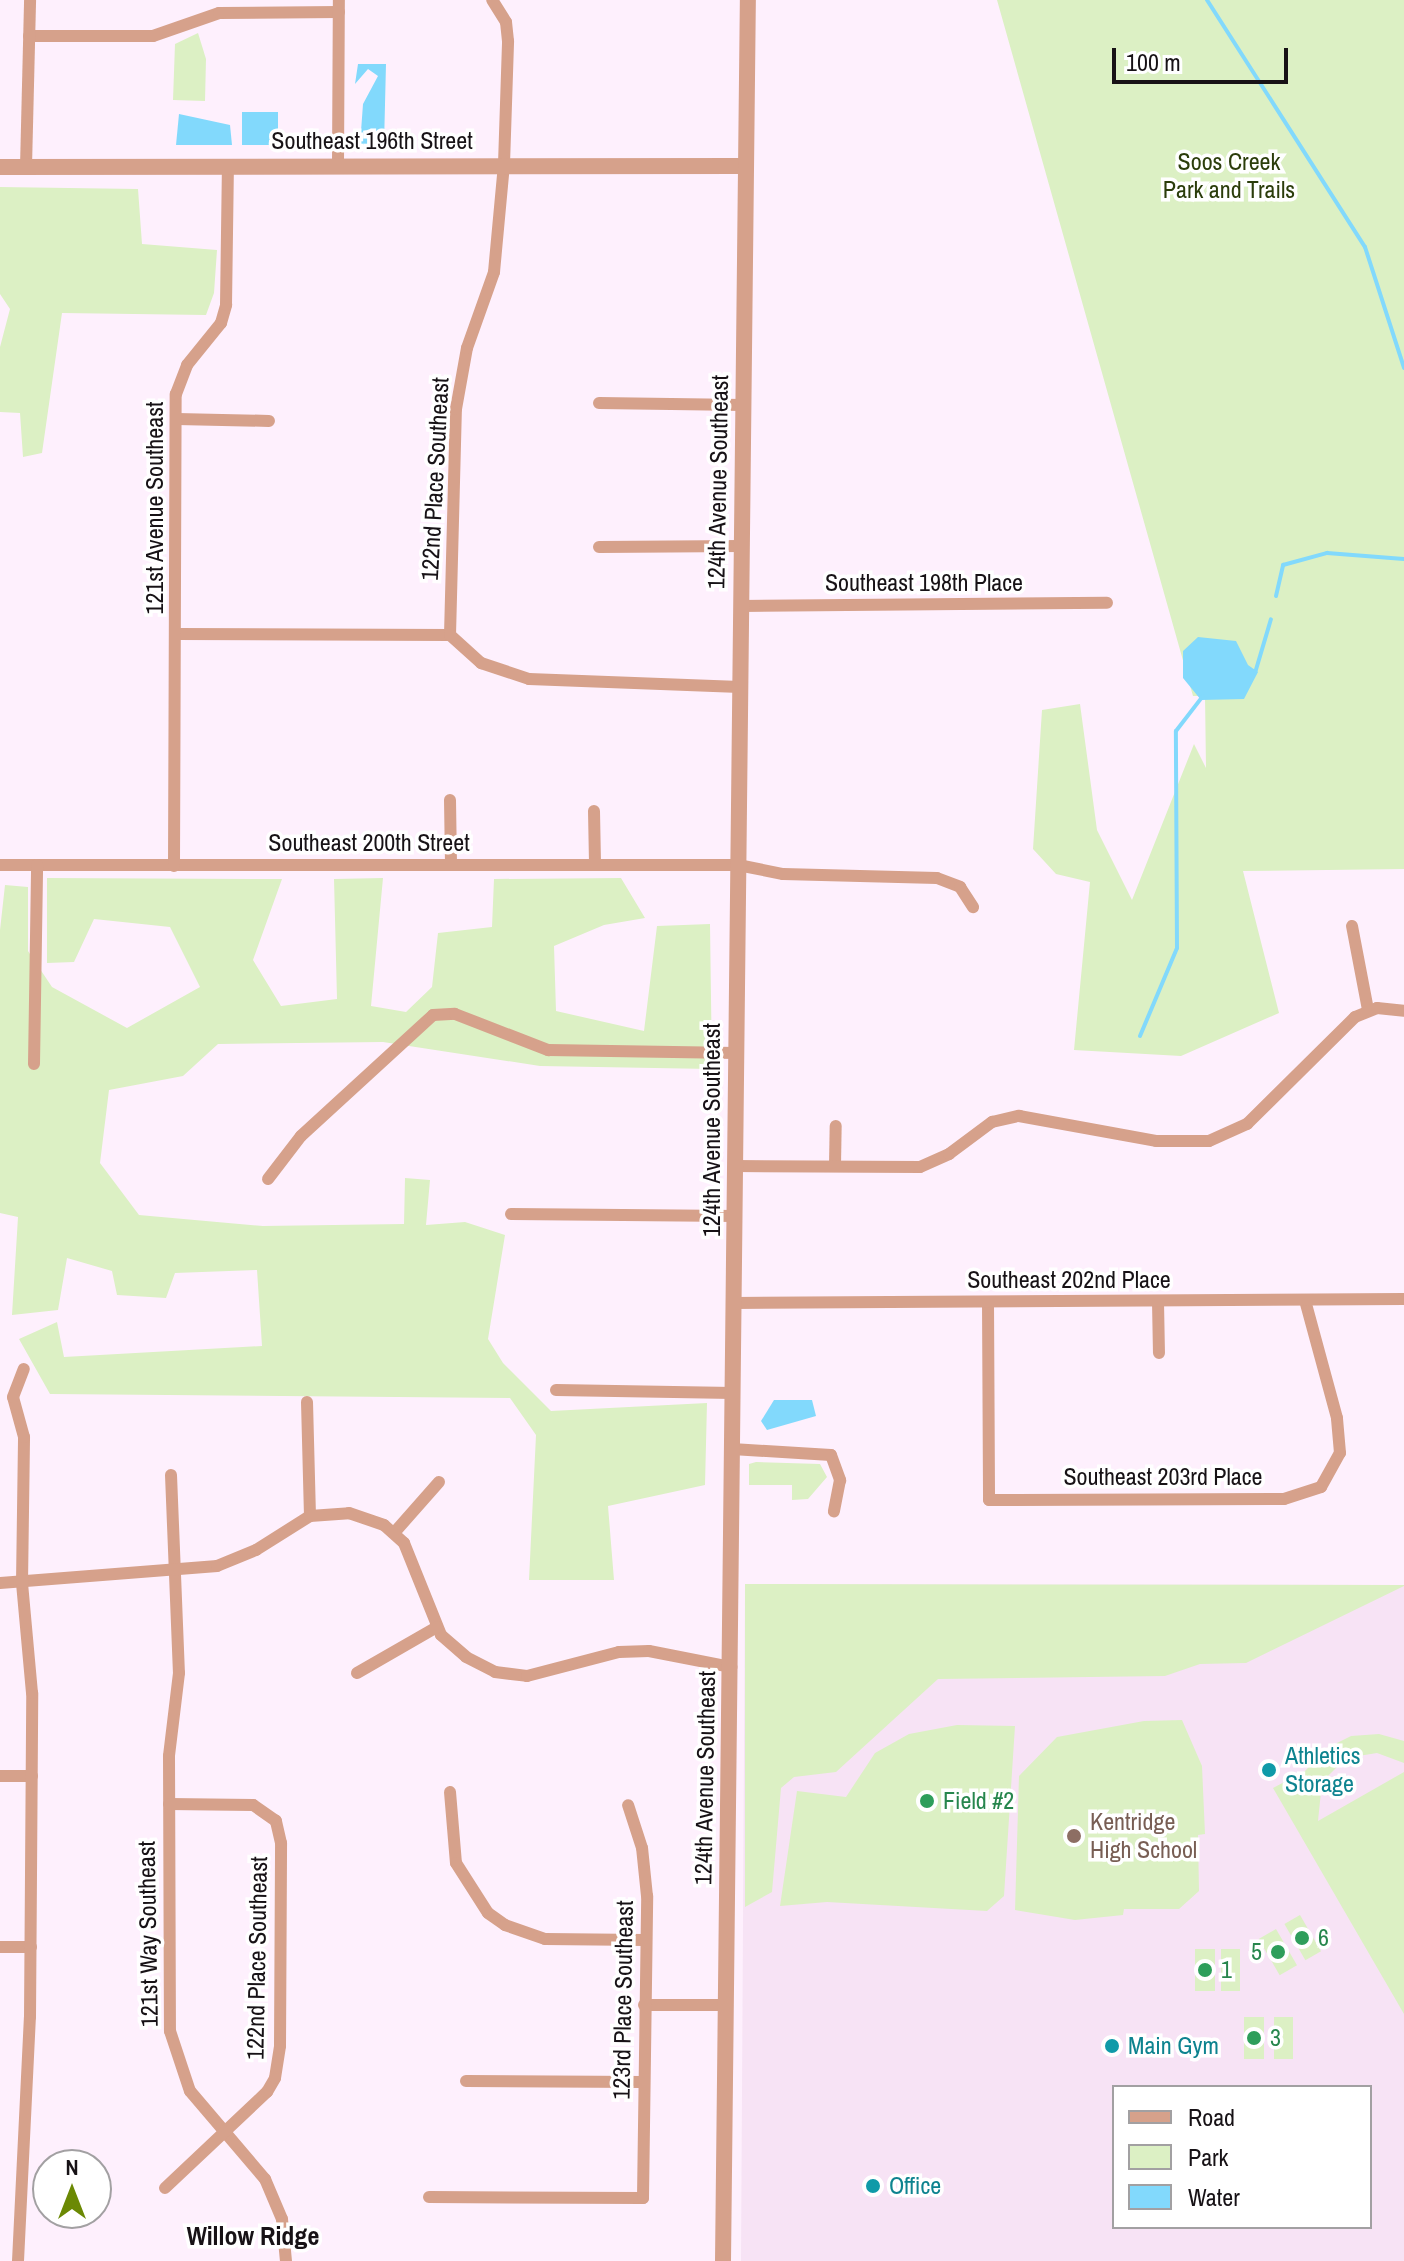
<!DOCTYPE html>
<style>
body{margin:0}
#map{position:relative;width:1404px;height:2261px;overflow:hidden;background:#fef0fd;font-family:"Archivo Narrow",sans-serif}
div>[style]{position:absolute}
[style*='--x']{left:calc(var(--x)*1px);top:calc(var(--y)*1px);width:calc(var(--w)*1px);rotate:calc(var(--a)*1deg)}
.built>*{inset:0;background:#f7e3f5}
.green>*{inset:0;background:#dcf0c4;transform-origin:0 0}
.water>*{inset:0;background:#82d9fc;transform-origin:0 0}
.stream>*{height:4px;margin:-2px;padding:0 2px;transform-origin:2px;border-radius:2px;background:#82d9fc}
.minor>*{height:12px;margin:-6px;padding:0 6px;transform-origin:6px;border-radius:6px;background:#d6a18b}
.tertiary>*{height:16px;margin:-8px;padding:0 8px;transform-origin:8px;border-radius:8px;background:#d6a18b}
.dots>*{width:22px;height:22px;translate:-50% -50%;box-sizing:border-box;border:4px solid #fff;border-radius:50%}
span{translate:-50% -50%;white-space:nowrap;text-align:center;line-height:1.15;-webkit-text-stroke:7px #fff;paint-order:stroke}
.street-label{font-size:24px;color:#171216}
.park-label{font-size:24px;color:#2b3d0b}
.culture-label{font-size:24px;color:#0d838f}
.left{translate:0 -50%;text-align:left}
.leisure-label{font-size:24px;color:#27864d}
.right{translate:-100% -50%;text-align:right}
.education-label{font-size:24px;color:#785e54}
.neighbourhood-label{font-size:26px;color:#171216;font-weight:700}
.legend{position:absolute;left:1112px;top:2085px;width:260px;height:144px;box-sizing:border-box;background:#fff;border:2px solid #a2a0a2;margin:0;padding:10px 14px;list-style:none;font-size:24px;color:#171216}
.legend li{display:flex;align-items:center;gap:16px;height:40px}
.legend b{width:40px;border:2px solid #a2a0a2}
.north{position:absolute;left:32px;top:2149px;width:80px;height:80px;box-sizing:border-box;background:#fff;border:2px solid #a2a0a2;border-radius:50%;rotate:0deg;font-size:22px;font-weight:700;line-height:32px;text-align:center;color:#171216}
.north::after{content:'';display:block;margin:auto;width:28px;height:36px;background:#6b8904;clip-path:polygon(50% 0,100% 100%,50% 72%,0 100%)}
.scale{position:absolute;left:1112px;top:48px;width:176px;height:36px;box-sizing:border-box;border:4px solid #171216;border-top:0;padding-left:10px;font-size:24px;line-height:28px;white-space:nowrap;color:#171216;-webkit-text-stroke:6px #fff;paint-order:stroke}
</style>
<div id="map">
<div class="built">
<i style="clip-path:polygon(evenodd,745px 1584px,1404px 1585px,1404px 2261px,741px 2261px,745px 1584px,1114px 2087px,1370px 2087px,1370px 2227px,1114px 2227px,1114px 2087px)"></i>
</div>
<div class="green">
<i style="clip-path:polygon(997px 0,1404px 0,1404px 869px,1243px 871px,1279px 1013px,1181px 1056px,1074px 1050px,1090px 882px,1056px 874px,1033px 849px,1042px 710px,1080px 704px,1097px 830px,1132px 900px,1194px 744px,1206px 768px,1205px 696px,1193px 696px)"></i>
<i style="clip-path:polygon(198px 33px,206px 59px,205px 101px,173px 100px,175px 44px)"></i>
<i style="clip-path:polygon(0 187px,138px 189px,142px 244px,217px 250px,214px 293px,206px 315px,62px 313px,42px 453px,23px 457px,20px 413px,0 412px,0 347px,10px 309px,0 294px)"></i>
<i style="clip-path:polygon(47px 878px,282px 879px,253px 960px,281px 1006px,337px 999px,334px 879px,383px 878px,371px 1006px,406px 1012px,432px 987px,438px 933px,492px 927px,494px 879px,621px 878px,645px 918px,604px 925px,554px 946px,556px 1011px,644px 1031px,657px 926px,710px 924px,712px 1069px,540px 1066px,383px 1042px,218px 1044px,183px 1076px,109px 1090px,100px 1163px,139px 1215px,263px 1226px,404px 1224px,405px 1178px,430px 1180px,426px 1225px,465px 1222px,505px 1235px,488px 1339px,503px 1363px,551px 1411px,707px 1403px,705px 1485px,608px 1506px,614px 1580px,529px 1580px,536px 1435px,510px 1398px,50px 1394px,19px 1339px,57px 1322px,64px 1357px,262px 1346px,257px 1270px,175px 1273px,166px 1298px,117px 1295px,112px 1271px,67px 1258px,58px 1310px,12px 1315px,18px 1217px,0 1213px,0 930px,5px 885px,28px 887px,28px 951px,52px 987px,127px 1028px,200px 987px,170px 927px,94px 919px,74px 962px,47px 963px)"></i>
<i style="clip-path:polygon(756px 1462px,820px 1464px,827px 1477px,808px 1499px,792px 1500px,792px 1485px,749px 1485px,749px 1464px)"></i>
<i style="clip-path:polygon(745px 1584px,1404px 1585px,1404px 1586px,1246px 1663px,1200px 1664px,1165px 1676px,938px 1679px,836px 1772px,794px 1777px,781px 1788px,772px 1892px,745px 1907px)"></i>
<i style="clip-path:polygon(1182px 1720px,1202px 1766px,1205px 1834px,1198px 1835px,1199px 1891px,1179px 1909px,1124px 1909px,1123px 1915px,1075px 1920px,1015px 1910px,1019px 1776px,1057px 1737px,1144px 1721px)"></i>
<i style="clip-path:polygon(957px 1725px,1015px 1726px,1004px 1896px,987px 1911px,827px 1902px,780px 1906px,797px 1791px,846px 1797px,875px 1753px,909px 1734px)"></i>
<i style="clip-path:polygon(1379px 1734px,1404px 1741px,1404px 1763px,1377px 1753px,1346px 1758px,1322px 1782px,1318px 1821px,1404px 1772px,1404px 2014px,1273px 1788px,1305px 1771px,1327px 1748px,1351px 1736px)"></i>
<i style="left:1300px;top:1915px;width:42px;height:18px;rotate:60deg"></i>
<i style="left:1276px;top:1929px;width:42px;height:20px;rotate:60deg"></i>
<i style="left:1195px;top:1949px;width:20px;height:42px"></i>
<i style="left:1221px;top:1949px;width:19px;height:42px"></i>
<i style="left:1244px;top:2017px;width:20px;height:42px"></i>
<i style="left:1274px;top:2017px;width:19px;height:42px"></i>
</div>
<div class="water">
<i style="clip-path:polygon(358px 64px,386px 64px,384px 145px,360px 145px,363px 104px,378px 76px,368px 69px,355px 84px)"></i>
<i style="left:242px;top:112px;width:36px;height:33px"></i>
<i style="clip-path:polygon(179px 114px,230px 125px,232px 145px,176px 145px)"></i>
<i style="clip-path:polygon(1198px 637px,1236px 641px,1248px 665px,1258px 672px,1244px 699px,1201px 700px,1183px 678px,1183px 651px)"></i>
<i style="clip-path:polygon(774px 1400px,812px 1400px,816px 1416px,767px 1430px,761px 1421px)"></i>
</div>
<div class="stream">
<i style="--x:1207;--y:0;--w:293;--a:57.4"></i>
<i style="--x:1365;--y:247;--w:127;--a:72.1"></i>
<i style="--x:1276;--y:596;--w:32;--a:-77"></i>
<i style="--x:1283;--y:565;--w:46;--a:-15.3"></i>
<i style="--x:1327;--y:553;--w:77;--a:4.5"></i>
<i style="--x:1255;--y:673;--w:56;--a:-73.5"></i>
<i style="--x:1140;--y:1036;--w:95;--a:-67.2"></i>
<i style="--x:1177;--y:948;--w:217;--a:-90.3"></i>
<i style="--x:1176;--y:731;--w:44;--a:-52.4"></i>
</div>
<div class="minor">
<i style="--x:29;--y:36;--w:124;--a:0"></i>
<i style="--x:153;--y:36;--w:70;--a:-19.2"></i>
<i style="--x:219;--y:13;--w:120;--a:-0.5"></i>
<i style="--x:338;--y:165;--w:165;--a:-89.7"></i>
<i style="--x:26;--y:167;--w:167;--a:-88.6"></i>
<i style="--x:599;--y:403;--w:144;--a:0.8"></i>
<i style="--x:177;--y:419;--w:92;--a:1.2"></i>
<i style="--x:599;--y:547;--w:142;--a:-0.4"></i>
<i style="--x:741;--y:606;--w:366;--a:-0.5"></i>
<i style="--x:177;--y:634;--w:273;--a:0.2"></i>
<i style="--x:450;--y:635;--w:226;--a:-88.5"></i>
<i style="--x:456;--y:409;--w:62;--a:-79.8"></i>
<i style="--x:467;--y:348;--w:81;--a:-70.4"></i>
<i style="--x:494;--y:272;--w:108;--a:-84.7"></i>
<i style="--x:504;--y:164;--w:123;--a:-88.1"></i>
<i style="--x:508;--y:41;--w:19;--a:-96"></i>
<i style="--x:506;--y:22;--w:26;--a:-122"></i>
<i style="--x:450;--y:635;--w:42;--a:42.1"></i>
<i style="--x:481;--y:663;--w:51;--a:18.4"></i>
<i style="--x:529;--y:679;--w:211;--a:2.2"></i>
<i style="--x:450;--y:800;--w:64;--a:89.1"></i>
<i style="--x:594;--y:811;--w:54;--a:88.9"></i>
<i style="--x:0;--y:865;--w:738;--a:0"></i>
<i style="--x:738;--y:865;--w:46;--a:11.3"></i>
<i style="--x:783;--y:874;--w:154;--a:1.5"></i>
<i style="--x:937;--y:878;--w:25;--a:21"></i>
<i style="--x:960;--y:887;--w:24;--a:57"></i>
<i style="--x:174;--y:866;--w:472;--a:-89.8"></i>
<i style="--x:176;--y:394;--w:31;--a:-69"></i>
<i style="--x:187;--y:365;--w:54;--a:-51"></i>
<i style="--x:221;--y:323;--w:19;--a:-74"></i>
<i style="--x:226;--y:305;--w:139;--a:-89.2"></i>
<i style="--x:1352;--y:926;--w:86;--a:79.2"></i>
<i style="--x:34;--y:1064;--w:199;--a:-89.1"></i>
<i style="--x:835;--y:1165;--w:39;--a:-89"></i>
<i style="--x:735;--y:1166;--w:185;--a:0.3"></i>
<i style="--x:920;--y:1167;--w:32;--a:-24"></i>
<i style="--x:949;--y:1154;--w:54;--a:-36.7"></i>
<i style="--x:992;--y:1122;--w:28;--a:-13"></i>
<i style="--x:1019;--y:1116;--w:139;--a:10.3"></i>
<i style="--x:1156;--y:1141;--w:53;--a:0"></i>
<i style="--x:1209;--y:1141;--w:42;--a:-24.1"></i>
<i style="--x:1247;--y:1124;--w:152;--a:-44.7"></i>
<i style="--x:1355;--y:1017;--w:24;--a:-22"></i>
<i style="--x:1377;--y:1008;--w:27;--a:6"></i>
<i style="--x:268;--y:1179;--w:54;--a:-52.5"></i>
<i style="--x:301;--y:1136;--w:179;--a:-42.5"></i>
<i style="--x:433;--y:1015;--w:22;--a:-3"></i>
<i style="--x:455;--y:1014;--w:100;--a:21.2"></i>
<i style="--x:548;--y:1050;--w:188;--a:0.9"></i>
<i style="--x:511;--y:1214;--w:224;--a:0.5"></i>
<i style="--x:988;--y:1302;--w:198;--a:89.7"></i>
<i style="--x:989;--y:1500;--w:295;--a:-0.2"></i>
<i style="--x:1284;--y:1499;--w:39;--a:-18"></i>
<i style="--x:1321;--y:1487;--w:39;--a:-61"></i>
<i style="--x:1340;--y:1453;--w:35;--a:-95"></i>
<i style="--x:1337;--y:1418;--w:122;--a:-105.2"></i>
<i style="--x:1158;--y:1302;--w:51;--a:88.9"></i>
<i style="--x:734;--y:1303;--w:670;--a:-0.34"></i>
<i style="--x:556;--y:1390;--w:177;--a:1"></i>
<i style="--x:307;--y:1402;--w:114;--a:88.5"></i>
<i style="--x:732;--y:1449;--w:99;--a:3.5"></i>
<i style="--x:831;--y:1455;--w:27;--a:70"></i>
<i style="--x:840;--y:1480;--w:32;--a:101"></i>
<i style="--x:171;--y:1475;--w:198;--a:87.7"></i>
<i style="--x:179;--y:1673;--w:84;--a:96.9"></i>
<i style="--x:169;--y:1756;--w:275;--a:89.8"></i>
<i style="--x:170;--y:2031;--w:63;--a:71.6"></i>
<i style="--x:190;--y:2091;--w:116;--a:49.6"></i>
<i style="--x:265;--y:2179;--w:43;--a:67"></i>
<i style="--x:282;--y:2219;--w:42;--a:84.6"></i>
<i style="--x:394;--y:1533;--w:68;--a:-48.6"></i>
<i style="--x:0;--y:1583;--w:218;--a:-4.5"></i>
<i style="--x:217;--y:1566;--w:42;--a:-22.3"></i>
<i style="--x:256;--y:1550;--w:64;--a:-32.2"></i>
<i style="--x:310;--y:1516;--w:39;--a:-4"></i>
<i style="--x:349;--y:1513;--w:37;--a:19"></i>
<i style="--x:384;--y:1525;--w:27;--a:42"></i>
<i style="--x:404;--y:1543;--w:99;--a:68.1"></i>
<i style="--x:441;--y:1635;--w:33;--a:41"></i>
<i style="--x:466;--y:1657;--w:33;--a:27"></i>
<i style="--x:495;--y:1672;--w:32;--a:7"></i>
<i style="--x:527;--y:1676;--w:95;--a:-14.6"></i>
<i style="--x:619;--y:1652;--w:30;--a:-2"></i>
<i style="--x:649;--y:1651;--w:84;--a:11"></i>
<i style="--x:357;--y:1673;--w:92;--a:-29.9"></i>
<i style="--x:0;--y:1776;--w:32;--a:0"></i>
<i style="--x:450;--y:1792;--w:71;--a:85.2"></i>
<i style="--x:456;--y:1863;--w:59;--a:57.4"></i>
<i style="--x:488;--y:1913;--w:21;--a:35"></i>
<i style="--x:505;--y:1925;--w:42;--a:19.3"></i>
<i style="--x:545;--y:1939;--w:100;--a:0.6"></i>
<i style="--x:0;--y:1947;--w:31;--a:0"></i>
<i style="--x:644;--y:2005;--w:81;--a:0"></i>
<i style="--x:466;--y:2081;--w:177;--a:0.3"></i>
<i style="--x:165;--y:2188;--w:140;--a:-43.3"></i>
<i style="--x:267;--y:2092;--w:16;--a:-60"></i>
<i style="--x:275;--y:2078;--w:32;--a:-81"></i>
<i style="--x:280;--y:2046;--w:203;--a:-89.7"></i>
<i style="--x:281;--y:1843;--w:23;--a:-103"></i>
<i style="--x:276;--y:1821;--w:28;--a:-145"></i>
<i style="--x:253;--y:1805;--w:84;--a:-179.3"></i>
<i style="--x:429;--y:2197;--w:214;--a:0.3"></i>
<i style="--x:643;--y:2198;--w:302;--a:-89.2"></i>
<i style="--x:647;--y:1896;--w:48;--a:-95.9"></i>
<i style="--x:642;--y:1848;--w:45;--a:-108"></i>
<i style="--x:18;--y:2261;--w:244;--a:-87.2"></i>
<i style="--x:30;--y:2017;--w:324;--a:-89.6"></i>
<i style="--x:32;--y:1693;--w:110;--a:-95.2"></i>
<i style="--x:22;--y:1583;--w:146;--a:-89.2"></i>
<i style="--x:24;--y:1437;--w:41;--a:-105.4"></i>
<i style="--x:13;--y:1397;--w:30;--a:-69"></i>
</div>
<div class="tertiary">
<i style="--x:0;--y:167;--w:745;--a:-0.08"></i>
<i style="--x:723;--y:2261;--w:2261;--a:-89.37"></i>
</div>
<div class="dots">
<i style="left:1269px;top:1770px;background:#0f9aa8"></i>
<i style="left:927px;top:1801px;background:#2e9e5b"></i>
<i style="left:1074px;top:1836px;background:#8d6e63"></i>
<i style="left:1302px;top:1938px;background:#2e9e5b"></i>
<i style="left:1278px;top:1952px;background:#2e9e5b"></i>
<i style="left:1205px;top:1970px;background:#2e9e5b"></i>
<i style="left:1254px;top:2038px;background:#2e9e5b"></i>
<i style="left:1112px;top:2046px;background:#0f9aa8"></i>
<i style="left:873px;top:2186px;background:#0f9aa8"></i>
</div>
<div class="street-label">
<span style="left:372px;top:141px">Southeast 196th Street</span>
<span style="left:435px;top:479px;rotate:-87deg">122nd Place Southeast</span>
<span style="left:718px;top:482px;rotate:-89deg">124th Avenue Southeast</span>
<span style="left:155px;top:508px;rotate:-90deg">121st Avenue Southeast</span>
<span style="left:924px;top:583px">Southeast 198th Place</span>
<span style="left:369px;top:843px">Southeast 200th Street</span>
<span style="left:712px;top:1130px;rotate:-90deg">124th Avenue Southeast</span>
<span style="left:1069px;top:1280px">Southeast 202nd Place</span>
<span style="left:1163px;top:1477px">Southeast 203rd Place</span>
<span style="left:705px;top:1778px;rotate:-89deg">124th Avenue Southeast</span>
<span style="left:148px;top:1934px;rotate:-91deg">121st Way Southeast</span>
<span style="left:257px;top:1958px;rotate:-89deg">122nd Place Southeast</span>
<span style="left:623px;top:2000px;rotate:-89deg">123rd Place Southeast</span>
</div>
<div class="park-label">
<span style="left:1229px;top:176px">Soos Creek<br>Park and Trails</span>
</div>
<div class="culture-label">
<span class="left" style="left:1285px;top:1770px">Athletics<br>Storage</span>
<span class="left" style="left:1128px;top:2046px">Main Gym</span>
<span class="left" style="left:889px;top:2186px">Office</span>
</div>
<div class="leisure-label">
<span class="left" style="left:943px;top:1801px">Field #2</span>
<span class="left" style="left:1318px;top:1938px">6</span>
<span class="right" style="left:1262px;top:1952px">5</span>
<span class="left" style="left:1221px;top:1970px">1</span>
<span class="left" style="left:1270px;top:2038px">3</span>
</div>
<div class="education-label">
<span class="left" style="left:1090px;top:1836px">Kentridge<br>High School</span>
</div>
<div class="neighbourhood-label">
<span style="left:253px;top:2236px">Willow Ridge</span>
</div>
<ul class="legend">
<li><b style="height:10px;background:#d6a18b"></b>Road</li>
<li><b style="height:22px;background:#dcf0c4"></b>Park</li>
<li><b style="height:22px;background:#82d9fc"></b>Water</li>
</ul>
<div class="north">N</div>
<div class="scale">100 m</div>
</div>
